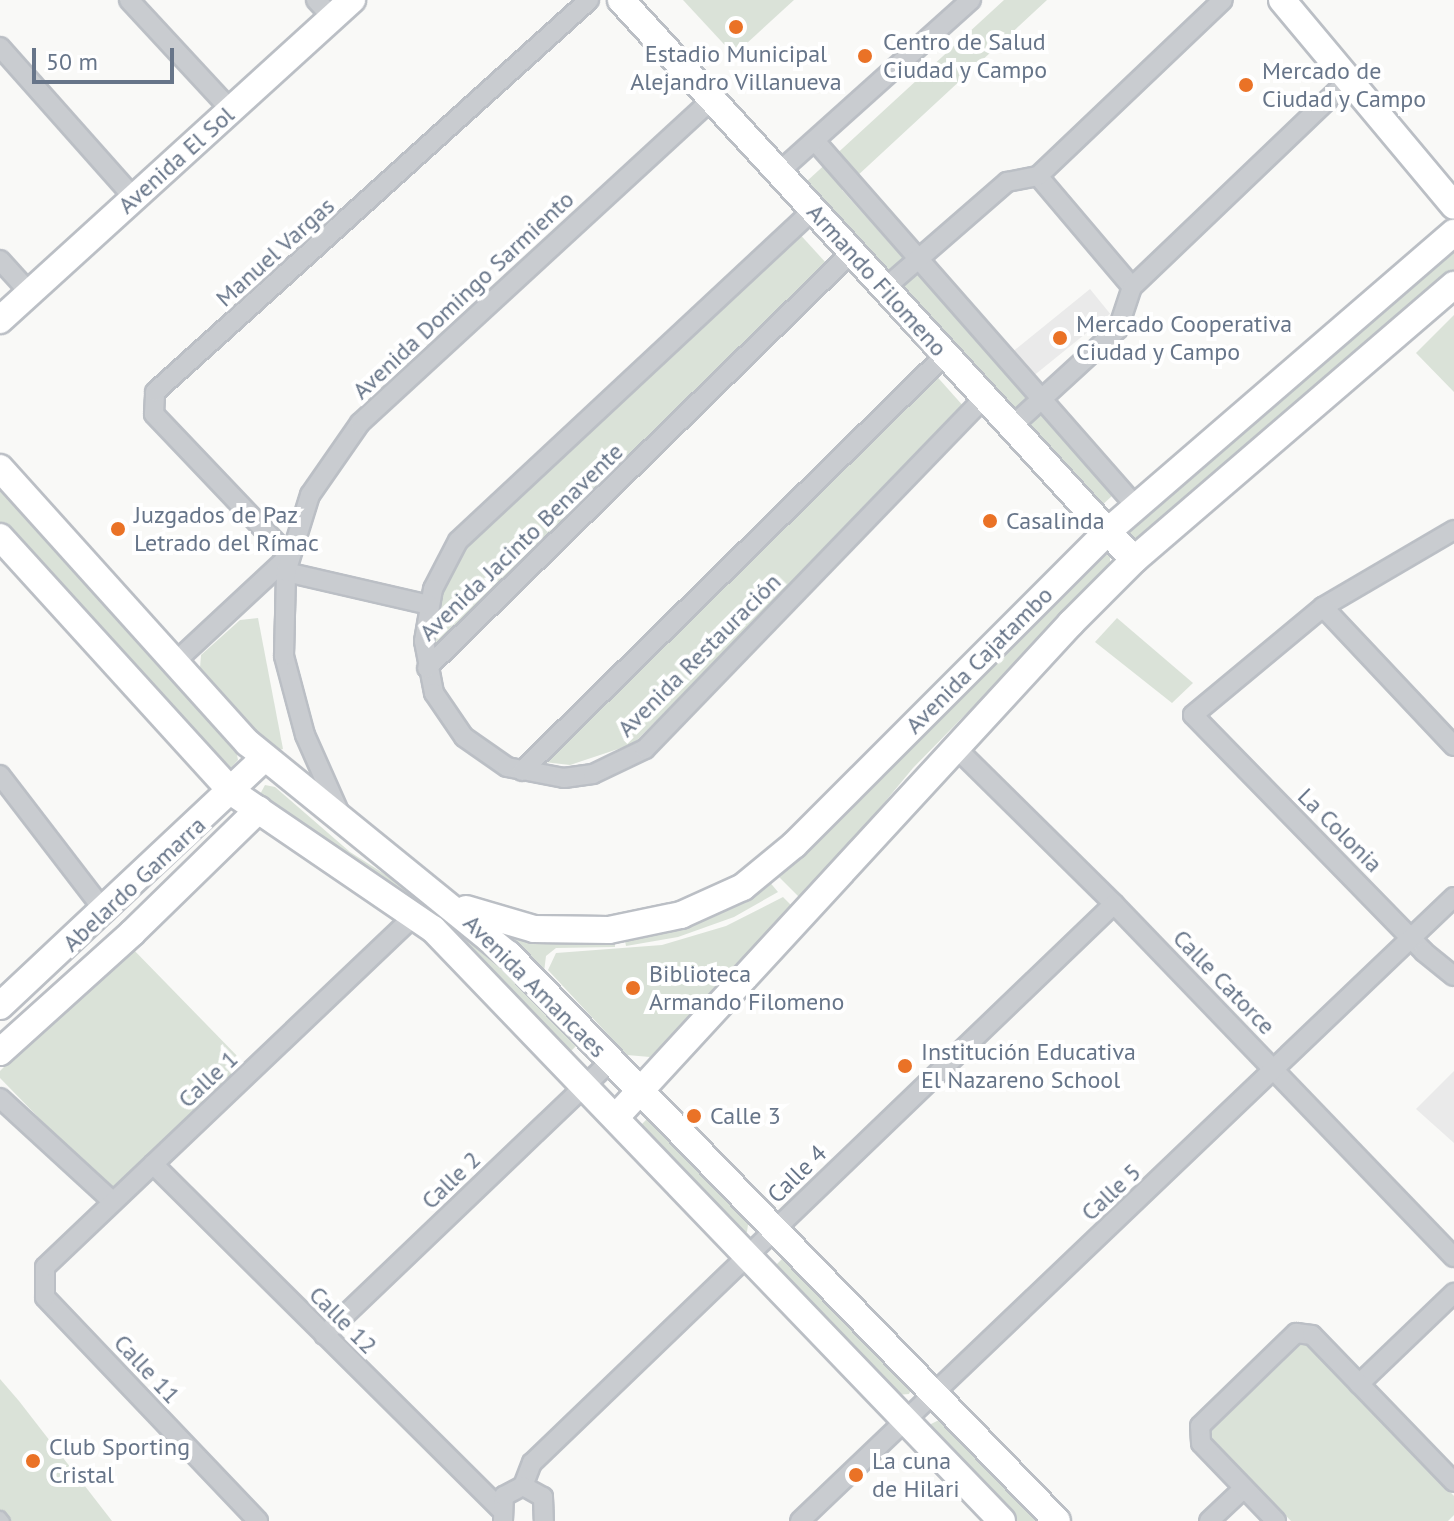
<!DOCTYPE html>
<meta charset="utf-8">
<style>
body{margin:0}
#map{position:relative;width:1454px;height:1521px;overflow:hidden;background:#f9f9f7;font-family:"PT Sans",sans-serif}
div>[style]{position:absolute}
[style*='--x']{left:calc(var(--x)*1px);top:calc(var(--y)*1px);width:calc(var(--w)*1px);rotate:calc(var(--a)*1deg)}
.built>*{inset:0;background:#eaeaea;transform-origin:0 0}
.green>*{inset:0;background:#dae2d8}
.roads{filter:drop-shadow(2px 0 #bbbfc5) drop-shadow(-2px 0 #bbbfc5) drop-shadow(0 2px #bbbfc5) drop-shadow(0 -2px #bbbfc5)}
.lane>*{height:9px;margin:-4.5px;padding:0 4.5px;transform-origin:4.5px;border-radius:4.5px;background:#c9ccd0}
.street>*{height:18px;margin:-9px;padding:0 9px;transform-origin:9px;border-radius:9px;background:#c9ccd0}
.secondary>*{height:26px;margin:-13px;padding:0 13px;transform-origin:13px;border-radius:13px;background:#fff}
.dots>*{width:22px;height:22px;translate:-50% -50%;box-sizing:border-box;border:4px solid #fff;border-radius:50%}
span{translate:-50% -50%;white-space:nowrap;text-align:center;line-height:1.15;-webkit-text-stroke:8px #fff;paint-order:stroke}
.poi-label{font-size:24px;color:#677589}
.left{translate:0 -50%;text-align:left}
.street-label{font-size:24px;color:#677589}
.scale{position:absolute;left:32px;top:48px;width:142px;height:36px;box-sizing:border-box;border:4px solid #677589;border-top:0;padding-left:10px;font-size:24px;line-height:28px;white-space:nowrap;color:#677589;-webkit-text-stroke:6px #fff;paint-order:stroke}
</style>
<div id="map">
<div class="built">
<i style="left:1090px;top:289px;width:32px;height:108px;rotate:51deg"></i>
<i style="clip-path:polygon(1454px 1071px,1454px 1143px,1416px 1109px)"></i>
</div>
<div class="green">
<i style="clip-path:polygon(683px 0,794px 0,734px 55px)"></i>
<i style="clip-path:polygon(1004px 0,1047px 0,842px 190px,1114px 494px,1097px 510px,806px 182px)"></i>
<i style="clip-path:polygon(796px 230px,827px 264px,436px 644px,437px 609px,451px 555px)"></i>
<i style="clip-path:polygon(1454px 245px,1454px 274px,1132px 545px,1126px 533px,1135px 522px)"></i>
<i style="clip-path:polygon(1454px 315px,1454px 392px,1416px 353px)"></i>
<i style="clip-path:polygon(932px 371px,965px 408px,633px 744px,570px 765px,544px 762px,558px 737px)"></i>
<i style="clip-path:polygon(0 490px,236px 750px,238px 760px,230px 769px,0 525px)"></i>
<i style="clip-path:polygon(1101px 553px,1110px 556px,1110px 567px,913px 768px,803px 901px,776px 874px)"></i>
<i style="clip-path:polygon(258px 618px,283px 749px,273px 752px,200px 668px,201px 655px,240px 620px)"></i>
<i style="clip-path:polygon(1117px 618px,1193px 683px,1172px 703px,1095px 642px)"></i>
<i style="clip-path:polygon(265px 785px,275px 787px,350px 852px,461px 923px,579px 1043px,566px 1056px,258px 798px)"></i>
<i style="clip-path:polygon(768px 880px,778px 892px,734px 917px,678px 937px,626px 946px,625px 941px,680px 928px)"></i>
<i style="clip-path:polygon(783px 897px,794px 908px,650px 1057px,627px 1055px,548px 970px,556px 953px,662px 945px,726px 926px)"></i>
<i style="clip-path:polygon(513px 938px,615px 941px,615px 947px,556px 948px,546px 956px,544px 972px)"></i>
<i style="clip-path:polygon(128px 944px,244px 1063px,112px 1193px,0 1078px,0 1071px)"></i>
<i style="clip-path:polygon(649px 1117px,749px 1217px,747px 1232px,743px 1234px,639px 1127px)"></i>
<i style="clip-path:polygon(784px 1257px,912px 1388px,909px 1394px,897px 1395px,774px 1267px)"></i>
<i style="clip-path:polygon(1305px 1340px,1454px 1496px,1454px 1515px,1448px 1521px,1291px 1521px,1208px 1434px)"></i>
<i style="clip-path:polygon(0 1379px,19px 1401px,112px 1521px,0 1521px)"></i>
<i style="clip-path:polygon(941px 1419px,1041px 1521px,1013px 1521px,931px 1431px,931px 1424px)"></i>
</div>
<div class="roads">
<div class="lane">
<i style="--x:0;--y:1516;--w:6;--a:51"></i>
</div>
<div class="street">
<i style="--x:129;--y:0;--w:150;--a:47.2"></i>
<i style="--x:316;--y:0;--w:25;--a:47"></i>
<i style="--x:0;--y:47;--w:202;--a:48.4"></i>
<i style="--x:815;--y:141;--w:488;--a:48.7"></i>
<i style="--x:779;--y:172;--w:258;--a:-41.9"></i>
<i style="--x:1038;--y:176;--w:145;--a:49.7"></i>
<i style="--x:813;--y:210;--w:485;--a:137"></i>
<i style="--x:458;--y:541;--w:54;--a:117.5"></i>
<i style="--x:433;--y:589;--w:53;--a:99.8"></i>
<i style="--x:424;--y:641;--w:53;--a:79.1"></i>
<i style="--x:434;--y:693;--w:53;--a:55.7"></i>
<i style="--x:464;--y:737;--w:52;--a:34.9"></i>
<i style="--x:507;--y:767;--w:58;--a:10.9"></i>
<i style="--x:564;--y:778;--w:29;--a:-8"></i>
<i style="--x:593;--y:774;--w:58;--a:-25.7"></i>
<i style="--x:645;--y:749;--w:488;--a:-46"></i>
<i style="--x:0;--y:260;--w:45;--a:47.7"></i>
<i style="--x:885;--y:288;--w:162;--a:-41"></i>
<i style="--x:1007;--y:182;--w:32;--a:-11"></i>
<i style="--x:1038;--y:176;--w:255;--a:-43.6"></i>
<i style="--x:1011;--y:427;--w:145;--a:-42.5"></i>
<i style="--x:1118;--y:329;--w:44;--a:-71.6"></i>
<i style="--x:1132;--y:287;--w:301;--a:-43.7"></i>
<i style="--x:1454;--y:530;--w:152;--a:149.6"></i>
<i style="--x:1323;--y:607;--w:169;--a:140.3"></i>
<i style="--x:1193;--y:715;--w:331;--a:45.7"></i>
<i style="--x:1424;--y:952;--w:38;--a:39"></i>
<i style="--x:289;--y:556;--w:196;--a:-133.6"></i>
<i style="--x:154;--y:414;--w:22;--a:-87"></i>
<i style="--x:155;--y:392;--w:585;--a:-42.09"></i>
<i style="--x:286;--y:572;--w:147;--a:13"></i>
<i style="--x:1323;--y:607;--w:191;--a:46.7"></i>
<i style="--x:174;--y:663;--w:157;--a:-42.9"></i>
<i style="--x:427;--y:668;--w:595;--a:-44.39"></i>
<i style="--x:954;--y:746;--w:225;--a:44.6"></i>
<i style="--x:1114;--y:904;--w:490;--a:46.1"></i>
<i style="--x:522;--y:771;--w:595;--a:-44.52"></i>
<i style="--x:0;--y:775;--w:173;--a:52.5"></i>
<i style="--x:340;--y:814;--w:86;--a:-113.9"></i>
<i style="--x:305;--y:735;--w:82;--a:-104.9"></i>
<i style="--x:284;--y:656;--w:84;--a:-88.6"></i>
<i style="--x:286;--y:572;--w:81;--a:-72.7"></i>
<i style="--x:310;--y:495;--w:88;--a:-55.2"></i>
<i style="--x:360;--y:423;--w:478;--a:-42.6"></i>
<i style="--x:0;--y:1098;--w:152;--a:42.6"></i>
<i style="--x:153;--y:1164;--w:489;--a:44.8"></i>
<i style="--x:324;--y:1335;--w:397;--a:-43.7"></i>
<i style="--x:1359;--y:1384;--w:132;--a:-43.8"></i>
<i style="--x:523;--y:1486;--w:25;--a:-69"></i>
<i style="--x:532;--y:1463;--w:807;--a:-43.85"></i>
<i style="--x:258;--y:1521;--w:309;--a:-133.6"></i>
<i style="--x:45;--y:1297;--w:30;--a:-90"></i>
<i style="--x:45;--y:1267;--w:509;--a:-43.57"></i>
<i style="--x:503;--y:1521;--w:25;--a:-88"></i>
<i style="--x:504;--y:1496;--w:21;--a:-28"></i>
<i style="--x:523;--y:1486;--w:23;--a:29"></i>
<i style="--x:543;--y:1497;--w:24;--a:88"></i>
<i style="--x:800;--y:1521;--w:904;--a:-43.66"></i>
<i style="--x:1209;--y:1521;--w:48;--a:-43.3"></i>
<i style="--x:1276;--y:1521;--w:108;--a:-133.9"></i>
<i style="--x:1201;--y:1443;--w:17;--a:-93"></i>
<i style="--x:1200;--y:1426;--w:134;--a:-44.1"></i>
<i style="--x:1296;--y:1333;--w:16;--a:7"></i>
<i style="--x:1312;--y:1335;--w:204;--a:46"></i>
</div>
<div class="secondary">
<i style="--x:621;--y:0;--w:759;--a:47.51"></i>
<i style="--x:1282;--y:0;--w:268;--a:50.1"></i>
<i style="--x:0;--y:320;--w:476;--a:-42.3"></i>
<i style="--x:0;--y:468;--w:370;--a:48"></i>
<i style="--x:248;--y:743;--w:335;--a:39.1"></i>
<i style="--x:508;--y:954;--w:789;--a:45.92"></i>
<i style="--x:0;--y:537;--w:345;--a:47.7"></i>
<i style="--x:232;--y:792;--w:243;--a:34.3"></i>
<i style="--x:433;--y:929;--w:821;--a:46.13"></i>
<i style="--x:466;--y:909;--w:71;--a:16.4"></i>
<i style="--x:534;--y:929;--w:75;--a:0.8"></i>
<i style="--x:609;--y:930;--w:74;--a:-11.8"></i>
<i style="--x:681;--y:915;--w:68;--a:-24.3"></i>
<i style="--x:743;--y:887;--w:66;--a:-39.5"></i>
<i style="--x:794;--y:845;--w:443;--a:-45"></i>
<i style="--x:1107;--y:532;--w:458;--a:-40.8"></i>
<i style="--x:0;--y:1006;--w:362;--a:-43.2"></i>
<i style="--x:0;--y:1052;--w:178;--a:-42"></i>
<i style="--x:132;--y:933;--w:177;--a:-44.3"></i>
<i style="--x:616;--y:1117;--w:672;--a:-47.35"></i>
<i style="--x:1071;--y:623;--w:89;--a:-45"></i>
<i style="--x:1134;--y:560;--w:422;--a:-40.7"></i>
</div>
</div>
<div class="dots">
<i style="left:736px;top:27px;background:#ea7226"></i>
<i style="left:865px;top:56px;background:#ea7226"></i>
<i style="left:1246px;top:85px;background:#ea7226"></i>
<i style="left:1060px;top:338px;background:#ea7226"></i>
<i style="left:990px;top:521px;background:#ea7226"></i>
<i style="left:118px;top:529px;background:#ea7226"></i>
<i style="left:633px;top:988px;background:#ea7226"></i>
<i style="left:905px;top:1066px;background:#ea7226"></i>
<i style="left:694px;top:1116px;background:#ea7226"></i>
<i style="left:33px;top:1461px;background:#ea7226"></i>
<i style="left:856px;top:1475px;background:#ea7226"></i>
</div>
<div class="poi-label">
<span class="left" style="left:883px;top:56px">Centro de Salud<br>Ciudad y Campo</span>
<span style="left:736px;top:68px">Estadio Municipal<br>Alejandro Villanueva</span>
<span class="left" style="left:1262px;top:85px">Mercado de<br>Ciudad y Campo</span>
<span class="left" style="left:1076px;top:338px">Mercado Cooperativa<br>Ciudad y Campo</span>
<span class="left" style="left:134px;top:529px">Juzgados de Paz<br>Letrado del Rímac</span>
<span class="left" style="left:1006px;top:521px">Casalinda</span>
<span class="left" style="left:649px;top:988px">Biblioteca<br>Armando Filomeno</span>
<span class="left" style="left:921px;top:1066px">Institución Educativa<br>El Nazareno School</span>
<span class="left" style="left:710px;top:1116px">Calle 3</span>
<span class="left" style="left:49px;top:1461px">Club Sporting<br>Cristal</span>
<span class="left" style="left:872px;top:1475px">La cuna<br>de Hilari</span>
</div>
<div class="street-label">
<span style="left:176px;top:160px;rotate:-42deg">Avenida El Sol</span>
<span style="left:275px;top:252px;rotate:-42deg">Manuel Vargas</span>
<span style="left:877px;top:280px;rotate:48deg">Armando Filomeno</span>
<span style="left:463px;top:295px;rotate:-43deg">Avenida Domingo Sarmiento</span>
<span style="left:521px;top:542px;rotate:-44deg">Avenida Jacinto Benavente</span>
<span style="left:699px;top:655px;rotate:-45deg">Avenida Restauración</span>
<span style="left:979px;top:660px;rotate:-45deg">Avenida Cajatambo</span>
<span style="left:1340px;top:830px;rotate:45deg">La Colonia</span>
<span style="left:134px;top:884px;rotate:-43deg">Abelardo Gamarra</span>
<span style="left:1224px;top:982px;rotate:46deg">Calle Catorce</span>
<span style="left:535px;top:986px;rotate:45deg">Avenida Amancaes</span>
<span style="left:208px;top:1079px;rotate:-43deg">Calle 1</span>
<span style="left:797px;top:1174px;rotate:-44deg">Calle 4</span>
<span style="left:451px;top:1180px;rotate:-44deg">Calle 2</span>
<span style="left:1111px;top:1192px;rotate:-43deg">Calle 5</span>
<span style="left:343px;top:1320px;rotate:45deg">Calle 12</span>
<span style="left:147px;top:1369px;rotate:47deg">Calle 11</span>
</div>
<div class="scale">50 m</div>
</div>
